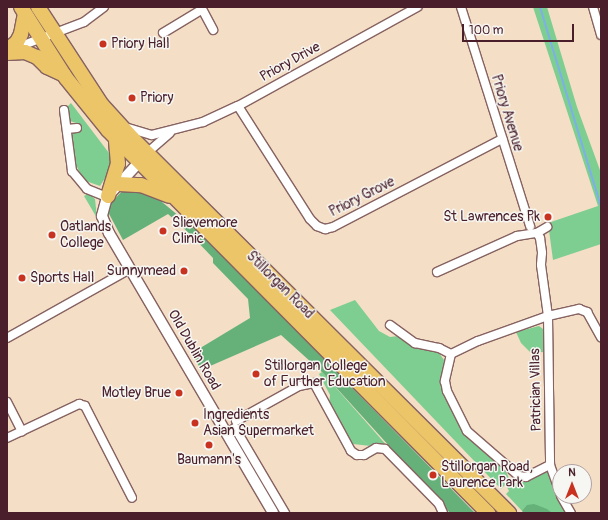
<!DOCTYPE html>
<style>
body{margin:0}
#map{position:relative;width:608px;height:520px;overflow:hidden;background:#f4dec5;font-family:Pangolin,sans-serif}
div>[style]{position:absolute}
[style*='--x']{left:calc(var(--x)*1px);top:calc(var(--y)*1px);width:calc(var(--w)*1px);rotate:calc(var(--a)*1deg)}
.green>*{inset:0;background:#7dce90}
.forest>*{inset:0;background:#66b17a}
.stream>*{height:2px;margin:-1px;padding:0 1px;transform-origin:1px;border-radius:1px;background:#7db0ea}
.roads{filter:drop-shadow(1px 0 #866261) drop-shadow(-1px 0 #866261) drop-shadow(0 1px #866261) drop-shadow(0 -1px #866261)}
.minor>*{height:8px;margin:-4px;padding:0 4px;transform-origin:4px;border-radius:4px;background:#fff}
.tertiary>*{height:10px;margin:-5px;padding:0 5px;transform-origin:5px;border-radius:5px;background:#fff}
.trunk>*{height:14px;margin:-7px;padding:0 7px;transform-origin:7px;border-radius:7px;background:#edc569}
.dots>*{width:11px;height:11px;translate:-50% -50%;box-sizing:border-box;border:2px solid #f6f6f2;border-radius:50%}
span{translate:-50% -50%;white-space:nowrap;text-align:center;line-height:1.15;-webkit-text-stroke:3px #f6f6f2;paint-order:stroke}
.poi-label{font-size:14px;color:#4a1f2b}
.left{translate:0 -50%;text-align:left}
.right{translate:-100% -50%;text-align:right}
.street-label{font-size:14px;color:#4a1f2b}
.frame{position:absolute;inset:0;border:8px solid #4a1f2b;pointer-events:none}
.north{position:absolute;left:552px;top:464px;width:40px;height:40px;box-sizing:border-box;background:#f6f6f2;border:1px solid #b1a0a2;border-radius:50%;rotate:0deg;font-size:11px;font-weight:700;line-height:16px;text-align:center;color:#4a1f2b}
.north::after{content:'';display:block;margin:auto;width:14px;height:18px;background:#c8321e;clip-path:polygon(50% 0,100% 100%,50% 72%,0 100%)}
.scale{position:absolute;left:462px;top:24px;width:112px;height:18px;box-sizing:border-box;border:2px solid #4a1f2b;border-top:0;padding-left:5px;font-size:12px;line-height:14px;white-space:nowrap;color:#4a1f2b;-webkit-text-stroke:3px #f6f6f2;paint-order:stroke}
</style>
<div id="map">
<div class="green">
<i style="clip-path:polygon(533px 7px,547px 7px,577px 107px,601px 173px,601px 244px,553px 260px,548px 223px,598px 206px)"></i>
<i style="clip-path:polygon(71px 103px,112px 157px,111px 169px,100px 186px,83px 180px,73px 158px,72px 135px,77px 129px,76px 123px,70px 121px,65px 109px)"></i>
<i style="clip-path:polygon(83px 189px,95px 199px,97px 218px,84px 196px,86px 195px)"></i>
<i style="clip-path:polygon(355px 300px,379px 331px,390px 337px,398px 336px,413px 347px,439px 353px,444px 360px,442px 391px,464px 434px,505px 469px,511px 483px,520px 482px,543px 471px,549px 473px,567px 513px,524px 513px,506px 494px,509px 491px,507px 487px,505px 485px,501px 489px,330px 310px)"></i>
<i style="clip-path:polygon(539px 326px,543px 329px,543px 352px,531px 353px,521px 343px,516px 332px)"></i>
<i style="clip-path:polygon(322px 372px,389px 448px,353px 444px,329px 405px,330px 395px,319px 374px)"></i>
</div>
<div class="forest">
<i style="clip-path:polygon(124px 189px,150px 192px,203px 236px,475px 513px,450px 513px,322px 372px,281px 335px,201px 370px,192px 353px,250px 318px,248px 299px,213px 263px,213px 258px,191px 235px,168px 214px,123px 240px,108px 212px,110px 204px)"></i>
<i style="clip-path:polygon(534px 504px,547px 509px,552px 513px,524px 513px,522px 511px,527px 505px)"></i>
</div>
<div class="stream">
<i style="--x:540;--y:7;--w:208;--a:73"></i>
</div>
<div class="roads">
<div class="minor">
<i style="--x:201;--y:7;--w:26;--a:62"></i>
<i style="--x:461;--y:7;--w:230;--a:72.5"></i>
<i style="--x:593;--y:7;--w:29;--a:74"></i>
<i style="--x:163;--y:33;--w:44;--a:-31.2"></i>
<i style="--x:13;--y:49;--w:76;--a:-20.8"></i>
<i style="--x:84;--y:22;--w:25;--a:-37"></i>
<i style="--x:238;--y:106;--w:134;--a:57.5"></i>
<i style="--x:310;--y:219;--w:10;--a:45"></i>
<i style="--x:317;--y:226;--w:9;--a:21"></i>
<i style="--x:325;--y:229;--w:8;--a:-14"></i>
<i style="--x:333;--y:227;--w:191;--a:-27.5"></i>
<i style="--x:64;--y:110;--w:62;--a:82.5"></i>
<i style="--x:72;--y:171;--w:23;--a:50"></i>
<i style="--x:87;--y:189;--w:22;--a:22"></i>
<i style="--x:125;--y:127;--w:28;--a:17"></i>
<i style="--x:152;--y:135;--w:53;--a:-14.3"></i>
<i style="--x:203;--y:122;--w:38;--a:-25"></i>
<i style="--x:238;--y:106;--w:205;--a:-28.9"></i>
<i style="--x:67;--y:129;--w:10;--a:-6"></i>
<i style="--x:148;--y:152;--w:29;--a:-41"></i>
<i style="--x:537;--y:233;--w:12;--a:-31"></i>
<i style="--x:437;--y:272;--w:88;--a:-24.2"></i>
<i style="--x:517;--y:236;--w:20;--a:-9"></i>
<i style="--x:537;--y:233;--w:6;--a:59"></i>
<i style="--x:540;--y:238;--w:15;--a:82"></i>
<i style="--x:542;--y:253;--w:12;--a:95"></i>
<i style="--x:541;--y:265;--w:51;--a:82.2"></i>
<i style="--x:548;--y:316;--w:149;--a:89.2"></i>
<i style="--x:550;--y:465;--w:30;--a:70"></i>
<i style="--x:390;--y:325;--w:31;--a:36"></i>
<i style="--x:415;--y:343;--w:25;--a:12"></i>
<i style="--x:439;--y:348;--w:13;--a:27"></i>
<i style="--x:7;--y:338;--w:141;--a:-29.3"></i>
<i style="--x:451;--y:354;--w:28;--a:103"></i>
<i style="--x:445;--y:381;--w:10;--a:79"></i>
<i style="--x:447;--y:391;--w:45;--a:63.4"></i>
<i style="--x:467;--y:431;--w:69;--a:40.9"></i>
<i style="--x:519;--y:476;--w:7;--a:8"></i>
<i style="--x:526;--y:477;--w:27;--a:-27"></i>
<i style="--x:451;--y:354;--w:30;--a:-26"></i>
<i style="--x:478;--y:341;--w:74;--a:-19.7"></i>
<i style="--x:548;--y:316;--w:32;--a:-13"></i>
<i style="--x:579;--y:309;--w:9;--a:21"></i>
<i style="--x:587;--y:312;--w:29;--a:61"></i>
<i style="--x:7;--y:402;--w:33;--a:63"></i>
<i style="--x:236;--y:421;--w:72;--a:-29.1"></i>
<i style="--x:299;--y:386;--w:15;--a:-11"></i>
<i style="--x:314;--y:383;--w:77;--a:61.4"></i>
<i style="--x:351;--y:451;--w:7;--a:34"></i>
<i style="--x:357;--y:455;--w:7;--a:0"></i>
<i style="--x:364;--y:455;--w:14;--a:-30"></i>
<i style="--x:376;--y:448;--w:9;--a:6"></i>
<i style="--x:385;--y:449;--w:77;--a:45.5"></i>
<i style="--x:439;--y:504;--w:10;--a:66"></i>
<i style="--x:226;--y:433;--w:10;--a:-29"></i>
<i style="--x:235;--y:428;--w:99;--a:59.5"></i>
<i style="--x:7;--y:438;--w:80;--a:-25.3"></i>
<i style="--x:79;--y:404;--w:6;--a:18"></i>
<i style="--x:85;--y:406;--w:103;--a:62.9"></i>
<i style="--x:561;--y:496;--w:20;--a:60"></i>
</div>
<div class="tertiary">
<i style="--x:143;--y:158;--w:53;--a:132.7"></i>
<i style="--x:107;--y:197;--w:20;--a:105"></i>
<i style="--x:102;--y:216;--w:18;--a:68"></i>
<i style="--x:109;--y:233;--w:324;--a:59.6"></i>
</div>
<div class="trunk">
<i style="--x:21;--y:7;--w:84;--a:57.6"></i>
<i style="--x:66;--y:78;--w:67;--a:51.1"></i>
<i style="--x:108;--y:130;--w:540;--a:45.23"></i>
<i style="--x:38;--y:7;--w:117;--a:56.9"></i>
<i style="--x:102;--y:105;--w:45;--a:47.7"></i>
<i style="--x:132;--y:138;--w:532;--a:44.85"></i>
<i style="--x:7;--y:50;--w:13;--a:-39"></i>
<i style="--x:17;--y:42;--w:9;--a:-63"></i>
<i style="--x:21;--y:34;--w:20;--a:-79"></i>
<i style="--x:7;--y:53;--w:18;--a:-3"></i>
<i style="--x:25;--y:52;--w:13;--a:23"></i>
<i style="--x:37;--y:57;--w:14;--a:45"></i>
<i style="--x:47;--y:67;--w:19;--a:25"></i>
<i style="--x:119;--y:184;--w:22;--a:3"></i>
<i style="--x:141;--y:185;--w:30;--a:21"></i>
<i style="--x:108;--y:196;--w:34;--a:-73"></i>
<i style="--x:118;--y:164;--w:25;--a:-95"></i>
</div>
</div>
<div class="dots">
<i style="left:103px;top:44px;background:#c8321e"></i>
<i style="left:132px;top:98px;background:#c8321e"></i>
<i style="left:548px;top:217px;background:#c8321e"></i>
<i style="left:163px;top:231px;background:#c8321e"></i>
<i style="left:52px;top:235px;background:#c8321e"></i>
<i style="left:184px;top:271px;background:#c8321e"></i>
<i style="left:22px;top:278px;background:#c8321e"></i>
<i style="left:256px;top:374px;background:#c8321e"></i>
<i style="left:179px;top:393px;background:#c8321e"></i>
<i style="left:195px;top:423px;background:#c8321e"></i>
<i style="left:209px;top:445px;background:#c8321e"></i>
<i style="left:433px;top:475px;background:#c8321e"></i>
</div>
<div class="poi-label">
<span class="left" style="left:111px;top:44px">Priory Hall</span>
<span class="left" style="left:140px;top:98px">Priory</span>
<span class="right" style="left:540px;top:217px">St Lawrences Pk</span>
<span class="left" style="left:172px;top:231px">Slievemore<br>Clinic</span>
<span class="left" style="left:60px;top:235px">Oatlands<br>College</span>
<span class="right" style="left:176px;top:271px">Sunnymead</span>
<span class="left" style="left:30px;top:278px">Sports Hall</span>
<span class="left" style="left:264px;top:374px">Stillorgan College<br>of Further Education</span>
<span class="right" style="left:171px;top:393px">Motley Brue</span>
<span class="left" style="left:203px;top:423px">Ingredients<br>Asian Supermarket</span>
<span style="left:209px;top:460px">Baumann's</span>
<span class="left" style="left:441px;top:475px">Stillorgan Road,<br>Laurence Park</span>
</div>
<div class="street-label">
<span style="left:290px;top:62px;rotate:-29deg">Priory Drive</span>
<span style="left:507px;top:113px;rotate:73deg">Priory Avenue</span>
<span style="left:362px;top:197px;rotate:-27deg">Priory Grove</span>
<span style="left:280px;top:285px;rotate:45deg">Stillorgan Road</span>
<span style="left:194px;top:350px;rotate:60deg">Old Dublin Road</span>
<span style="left:536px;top:390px;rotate:-91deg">Patrician Villas</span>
</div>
<div class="frame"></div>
<div class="north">N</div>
<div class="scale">100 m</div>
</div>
